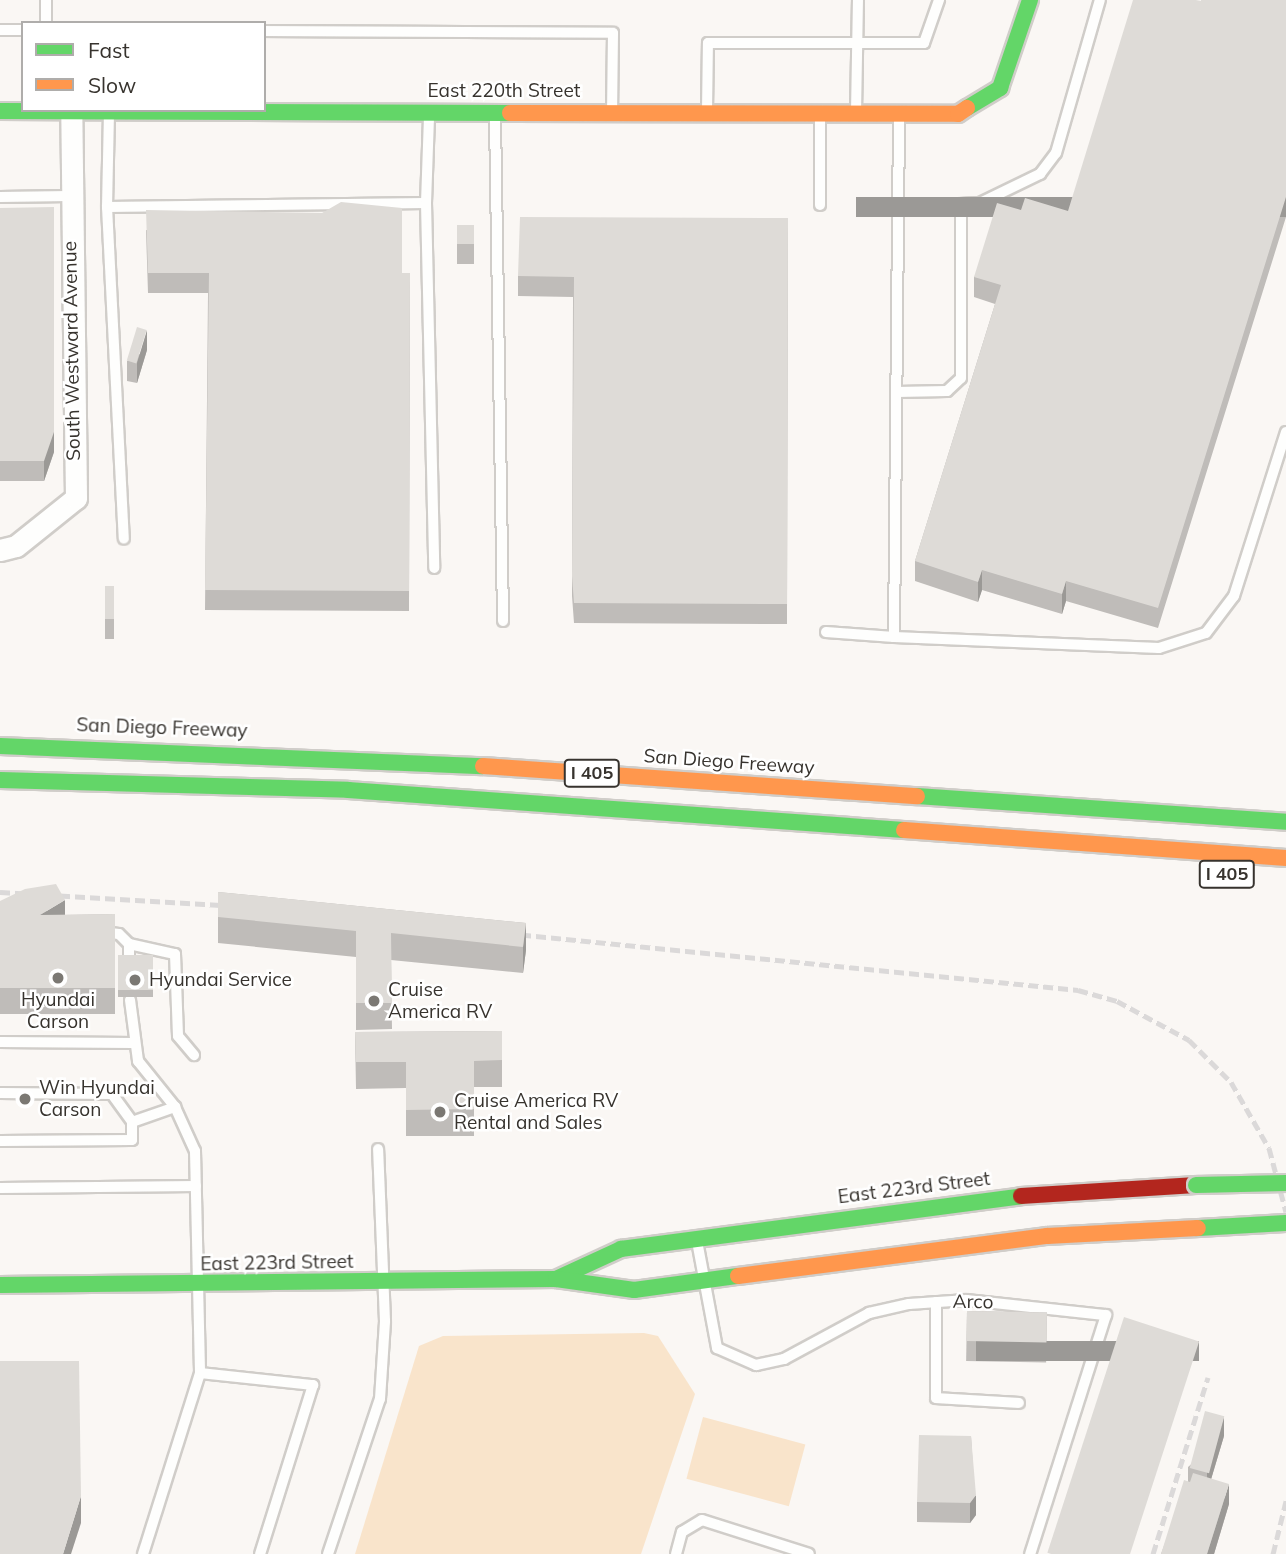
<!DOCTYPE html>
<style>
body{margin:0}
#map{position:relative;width:1286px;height:1554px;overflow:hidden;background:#faf7f4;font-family:Mulish,sans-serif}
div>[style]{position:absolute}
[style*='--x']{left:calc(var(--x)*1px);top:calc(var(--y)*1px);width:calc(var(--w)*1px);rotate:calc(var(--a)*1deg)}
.green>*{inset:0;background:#f9e4cb;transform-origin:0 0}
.roads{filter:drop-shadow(2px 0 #d0cdc9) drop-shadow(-2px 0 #d0cdc9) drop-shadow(0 2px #d0cdc9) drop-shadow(0 -2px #d0cdc9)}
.lane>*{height:10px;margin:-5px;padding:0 5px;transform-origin:5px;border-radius:5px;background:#fefefd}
.street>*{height:21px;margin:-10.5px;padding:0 10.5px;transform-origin:10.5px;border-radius:10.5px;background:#fefefd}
.fast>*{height:16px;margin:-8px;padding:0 8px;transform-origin:8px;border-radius:8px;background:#63d668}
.slow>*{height:16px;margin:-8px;padding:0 8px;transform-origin:8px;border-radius:8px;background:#ff974d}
.jam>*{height:16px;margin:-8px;padding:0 8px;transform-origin:8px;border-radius:8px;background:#b3261e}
.rail>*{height:5px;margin-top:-2.5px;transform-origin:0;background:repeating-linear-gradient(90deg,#dbd9d9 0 10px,transparent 0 15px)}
.bridges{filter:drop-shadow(2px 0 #d0cdc9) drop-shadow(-2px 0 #d0cdc9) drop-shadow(0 2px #d0cdc9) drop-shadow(0 -2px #d0cdc9)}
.fast-bridge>*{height:16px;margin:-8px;padding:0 8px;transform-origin:8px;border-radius:8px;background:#63d668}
.wall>*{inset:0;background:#bfbcb9;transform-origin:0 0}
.shaded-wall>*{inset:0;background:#9b9996;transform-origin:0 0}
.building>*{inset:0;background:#dedbd7;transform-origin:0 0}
.dots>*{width:19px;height:19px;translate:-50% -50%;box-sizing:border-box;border:4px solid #fff;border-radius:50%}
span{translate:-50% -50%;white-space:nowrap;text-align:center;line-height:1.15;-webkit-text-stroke:5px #fff;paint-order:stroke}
.shield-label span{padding:2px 5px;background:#fff;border:2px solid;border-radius:5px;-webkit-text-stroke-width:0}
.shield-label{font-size:18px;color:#37332e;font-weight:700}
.street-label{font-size:19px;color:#37332e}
.poi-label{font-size:19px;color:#37332e}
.left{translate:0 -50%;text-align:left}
.legend{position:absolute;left:21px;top:21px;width:245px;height:91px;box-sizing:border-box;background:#fff;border:2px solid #afadab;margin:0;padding:9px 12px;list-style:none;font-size:21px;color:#37332e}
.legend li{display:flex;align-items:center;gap:14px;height:35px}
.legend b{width:35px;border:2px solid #afadab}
</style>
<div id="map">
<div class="green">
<i style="clip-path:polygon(644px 1333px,658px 1336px,695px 1394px,641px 1554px,355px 1554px,419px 1346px,443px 1336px)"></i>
<i style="left:703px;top:1417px;width:106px;height:64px;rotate:15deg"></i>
</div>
<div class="roads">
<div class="lane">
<i style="--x:46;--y:0;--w:23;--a:90"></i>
<i style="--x:0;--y:30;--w:23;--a:0"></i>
<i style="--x:264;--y:31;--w:349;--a:0.3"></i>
<i style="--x:613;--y:33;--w:77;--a:90.7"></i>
<i style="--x:707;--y:111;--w:68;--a:-89.2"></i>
<i style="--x:708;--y:43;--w:216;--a:0"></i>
<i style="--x:924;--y:43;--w:46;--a:-70.8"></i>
<i style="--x:109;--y:112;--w:95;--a:91.2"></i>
<i style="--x:107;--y:207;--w:319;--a:-0.7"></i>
<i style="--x:426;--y:203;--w:88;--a:-88"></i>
<i style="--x:856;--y:113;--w:113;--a:-89"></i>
<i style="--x:495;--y:116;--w:505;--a:89.09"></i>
<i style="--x:899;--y:116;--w:521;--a:90.55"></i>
<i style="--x:894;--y:637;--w:265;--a:2.4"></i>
<i style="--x:1159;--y:648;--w:49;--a:-17.7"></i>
<i style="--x:1206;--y:633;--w:46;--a:-52.9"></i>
<i style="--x:1234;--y:596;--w:172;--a:-72.4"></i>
<i style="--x:0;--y:197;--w:69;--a:-0.8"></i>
<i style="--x:426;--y:203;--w:365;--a:88.7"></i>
<i style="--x:820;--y:205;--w:89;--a:-90"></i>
<i style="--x:107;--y:207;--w:332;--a:87.1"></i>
<i style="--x:898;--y:207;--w:82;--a:-2.8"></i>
<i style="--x:980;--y:203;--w:67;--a:-25.8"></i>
<i style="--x:1040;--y:174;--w:26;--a:-53"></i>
<i style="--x:1056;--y:153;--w:159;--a:-74"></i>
<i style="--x:897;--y:392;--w:50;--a:-1.1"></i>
<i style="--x:947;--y:391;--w:19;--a:-43"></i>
<i style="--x:961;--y:378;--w:174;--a:-90"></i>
<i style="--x:826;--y:632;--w:68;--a:4.2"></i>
<i style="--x:102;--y:932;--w:17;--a:7"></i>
<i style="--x:119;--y:934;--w:14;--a:45"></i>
<i style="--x:129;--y:944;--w:15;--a:90"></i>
<i style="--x:129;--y:944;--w:47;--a:12.3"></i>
<i style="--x:175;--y:954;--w:82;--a:87.9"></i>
<i style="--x:178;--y:1036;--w:25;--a:50"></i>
<i style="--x:130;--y:1000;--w:62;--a:82.5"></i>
<i style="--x:138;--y:1061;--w:59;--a:51.2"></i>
<i style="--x:175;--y:1107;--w:48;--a:65.6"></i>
<i style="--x:195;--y:1151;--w:222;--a:88.7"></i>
<i style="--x:0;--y:1042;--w:133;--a:0.4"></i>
<i style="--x:0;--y:1093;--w:112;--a:0.5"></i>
<i style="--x:112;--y:1094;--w:34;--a:54"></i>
<i style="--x:132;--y:1122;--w:46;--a:-19.2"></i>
<i style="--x:0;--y:1141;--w:132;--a:-0.4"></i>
<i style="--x:132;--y:1140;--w:18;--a:-90"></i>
<i style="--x:0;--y:1188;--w:196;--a:-0.6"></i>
<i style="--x:697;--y:1241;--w:109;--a:79.4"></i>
<i style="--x:717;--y:1348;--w:43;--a:23.6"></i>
<i style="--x:756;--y:1365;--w:29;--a:-12"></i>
<i style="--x:784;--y:1359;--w:97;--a:-28.4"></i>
<i style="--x:869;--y:1313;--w:41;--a:-12.7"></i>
<i style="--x:909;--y:1304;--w:58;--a:-3.9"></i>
<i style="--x:967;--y:1300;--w:140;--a:6.2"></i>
<i style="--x:1106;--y:1315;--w:251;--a:107.6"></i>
<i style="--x:936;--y:1302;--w:96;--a:90"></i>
<i style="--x:936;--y:1398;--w:83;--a:3.4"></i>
<i style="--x:143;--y:1554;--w:190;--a:-72.5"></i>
<i style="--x:200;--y:1373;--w:114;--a:6.1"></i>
<i style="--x:313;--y:1385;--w:177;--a:107.4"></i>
<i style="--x:328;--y:1554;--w:163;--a:-71.5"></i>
<i style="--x:380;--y:1399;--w:78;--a:-86.3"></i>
<i style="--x:385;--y:1321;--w:172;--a:-92.3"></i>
<i style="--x:676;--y:1554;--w:23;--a:-75"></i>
<i style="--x:682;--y:1532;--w:23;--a:-31"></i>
<i style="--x:702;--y:1520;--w:112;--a:17.6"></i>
</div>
<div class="street">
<i style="--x:0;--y:550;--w:16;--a:-14"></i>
<i style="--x:16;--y:546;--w:77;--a:-38.7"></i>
<i style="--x:76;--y:498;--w:387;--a:-90.7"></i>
</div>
<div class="fast">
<i style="--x:967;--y:108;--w:39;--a:-31"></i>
<i style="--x:1000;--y:88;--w:93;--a:-71.2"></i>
<i style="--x:0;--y:111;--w:510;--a:0.22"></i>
<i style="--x:0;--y:746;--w:483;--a:2.4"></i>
<i style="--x:0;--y:780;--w:348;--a:1.6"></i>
<i style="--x:348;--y:790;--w:557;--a:4.11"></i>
<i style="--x:917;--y:796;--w:370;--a:4"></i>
<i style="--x:1198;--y:1228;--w:88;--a:-3.3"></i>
<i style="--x:556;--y:1279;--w:72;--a:-24.8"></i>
<i style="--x:621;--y:1249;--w:403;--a:-7.5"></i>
<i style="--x:0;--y:1285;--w:556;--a:-0.62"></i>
<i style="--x:556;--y:1279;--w:79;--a:8"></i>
<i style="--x:634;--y:1290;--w:105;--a:-7.7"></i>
</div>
<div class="slow">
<i style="--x:510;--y:113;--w:448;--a:0.1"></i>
<i style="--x:958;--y:114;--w:11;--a:-34"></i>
<i style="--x:483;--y:766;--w:435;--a:4"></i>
<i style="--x:904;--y:830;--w:383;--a:4.2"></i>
<i style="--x:738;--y:1276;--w:312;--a:-7.4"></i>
<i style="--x:1047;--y:1236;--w:151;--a:-3"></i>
</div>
<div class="jam">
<i style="--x:1021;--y:1196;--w:175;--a:-3.6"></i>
</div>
</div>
<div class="rail">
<i style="--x:0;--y:892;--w:238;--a:3.4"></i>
<i style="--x:506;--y:933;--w:575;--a:5.69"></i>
<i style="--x:1078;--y:990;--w:41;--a:15.8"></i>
<i style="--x:1117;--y:1001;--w:82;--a:28.4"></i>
<i style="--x:1189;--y:1040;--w:59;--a:45"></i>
<i style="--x:1231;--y:1082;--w:76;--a:60.1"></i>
<i style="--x:1269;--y:1148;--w:66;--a:75.1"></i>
<i style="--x:1153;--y:1554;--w:185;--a:-72.7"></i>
<i style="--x:1273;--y:1554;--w:55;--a:-76.2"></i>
</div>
<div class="bridges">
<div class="fast-bridge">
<i style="--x:1196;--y:1185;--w:90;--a:-1.3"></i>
</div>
</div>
<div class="wall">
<i style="clip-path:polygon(1286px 0,1286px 217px,1158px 628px,1066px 601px,1062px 614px,982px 590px,978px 602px,915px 581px,915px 561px,995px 304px,974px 297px,974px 277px,1021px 210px,1068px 211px,1201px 1px)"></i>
<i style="clip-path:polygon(0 208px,54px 452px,44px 481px,0 481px)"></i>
<i style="clip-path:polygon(788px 218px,787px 624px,574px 623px,572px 596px,573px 297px,518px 296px,518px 276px)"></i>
<i style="left:457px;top:225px;width:17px;height:39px"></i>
<i style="clip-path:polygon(146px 230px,402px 273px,410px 273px,409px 611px,205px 610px,208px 293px,148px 293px)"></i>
<i style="clip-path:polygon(147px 350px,137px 383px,127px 381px,127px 361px)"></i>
<i style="left:105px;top:586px;width:9px;height:53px"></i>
<i style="clip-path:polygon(218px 892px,526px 923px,526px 950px,523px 973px,391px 960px,392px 1029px,356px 1030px,356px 957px,218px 943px)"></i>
<i style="clip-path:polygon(0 901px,65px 915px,115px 914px,115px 1014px,0 1014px)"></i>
<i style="left:118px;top:955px;width:35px;height:42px"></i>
<i style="clip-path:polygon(502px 1031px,502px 1087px,474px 1087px,474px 1136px,406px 1136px,406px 1088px,356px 1089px,355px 1032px)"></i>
<i style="left:967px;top:1311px;width:80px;height:50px;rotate:1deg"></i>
<i style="clip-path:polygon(971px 1436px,976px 1515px,970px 1523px,917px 1522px,917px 1502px)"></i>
<i style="clip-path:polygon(1224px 1436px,1211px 1479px,1229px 1504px,1214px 1554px,1161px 1554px,1188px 1481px,1188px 1467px)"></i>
</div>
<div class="shaded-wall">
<i style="left:1286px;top:197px;width:20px;height:430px;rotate:90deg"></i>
<i style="clip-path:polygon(54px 207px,54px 452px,44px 481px,44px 461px)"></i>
<i style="clip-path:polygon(147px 330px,147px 350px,137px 383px,137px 363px)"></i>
<i style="clip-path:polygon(982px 570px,982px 590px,978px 602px,978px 582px)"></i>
<i style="clip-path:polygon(1066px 581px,1066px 601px,1062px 614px,1062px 594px)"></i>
<i style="clip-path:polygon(65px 900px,65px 926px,40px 915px)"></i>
<i style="clip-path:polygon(526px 923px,526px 950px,523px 973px,523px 947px)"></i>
<i style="left:1199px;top:1341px;width:20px;height:223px;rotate:90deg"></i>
<i style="clip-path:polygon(1224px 1416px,1224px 1436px,1207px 1493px,1207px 1473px)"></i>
<i style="clip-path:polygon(1229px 1484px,1229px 1504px,1214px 1554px,1207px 1554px)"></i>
<i style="clip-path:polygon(976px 1495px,976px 1515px,970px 1523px,970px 1503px)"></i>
<i style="clip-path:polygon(81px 1496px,81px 1523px,71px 1554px,63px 1554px)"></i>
</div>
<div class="building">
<i style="clip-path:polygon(1133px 0,1196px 0,1201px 1px,1201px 0,1286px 0,1286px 197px,1158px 608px,1066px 581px,1062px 594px,982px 570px,978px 582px,915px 561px,1001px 285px,974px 277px,997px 203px,1021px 210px,1025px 198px,1068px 211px)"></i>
<i style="clip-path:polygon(341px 202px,402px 208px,402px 273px,410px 273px,409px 591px,205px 590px,209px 273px,148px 273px,146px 210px,322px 213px)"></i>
<i style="clip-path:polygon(54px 207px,54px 432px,44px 461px,0 461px,0 208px)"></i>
<i style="clip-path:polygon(520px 217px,788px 218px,787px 604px,574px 603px,572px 576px,574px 277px,518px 276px)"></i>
<i style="left:457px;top:225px;width:17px;height:19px"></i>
<i style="left:137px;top:327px;width:10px;height:35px;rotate:17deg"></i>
<i style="left:105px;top:586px;width:9px;height:33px"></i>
<i style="clip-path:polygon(56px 884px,65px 900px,40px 915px,115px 914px,115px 988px,0 988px,0 901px,25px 889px)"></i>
<i style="clip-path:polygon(218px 892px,526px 923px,523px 947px,391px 933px,392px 1003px,356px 1003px,356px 931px,218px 917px)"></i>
<i style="left:118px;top:955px;width:35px;height:35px"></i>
<i style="clip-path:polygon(502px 1031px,502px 1060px,474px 1061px,474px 1109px,406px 1110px,406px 1062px,356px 1062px,355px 1032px)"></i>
<i style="left:967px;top:1311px;width:80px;height:30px;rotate:1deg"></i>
<i style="left:1124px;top:1317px;width:79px;height:248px;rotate:18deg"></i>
<i style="clip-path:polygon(0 1361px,79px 1361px,81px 1496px,63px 1554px,0 1554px)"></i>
<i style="left:1205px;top:1411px;width:20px;height:59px;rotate:15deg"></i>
<i style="clip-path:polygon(919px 1435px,971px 1436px,976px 1495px,970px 1503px,917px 1502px)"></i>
<i style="clip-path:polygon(1193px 1473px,1229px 1484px,1207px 1554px,1161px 1554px,1184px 1480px,1190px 1482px)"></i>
</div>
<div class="dots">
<i style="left:58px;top:978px;background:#7b7873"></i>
<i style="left:135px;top:980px;background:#7b7873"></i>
<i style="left:374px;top:1001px;background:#7b7873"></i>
<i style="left:25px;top:1099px;background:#7b7873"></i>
<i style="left:440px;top:1112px;background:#7b7873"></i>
</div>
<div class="shield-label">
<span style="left:592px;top:773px">I 405</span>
<span style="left:1227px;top:874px">I 405</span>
</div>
<div class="street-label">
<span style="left:504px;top:91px">East 220th Street</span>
<span style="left:72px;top:351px;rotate:-91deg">South Westward Avenue</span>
<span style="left:162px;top:728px;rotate:2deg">San Diego Freeway</span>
<span style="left:729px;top:762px;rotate:4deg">San Diego Freeway</span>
<span style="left:914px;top:1188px;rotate:-7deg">East 223rd Street</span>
<span style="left:277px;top:1263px;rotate:-1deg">East 223rd Street</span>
<span style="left:973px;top:1302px;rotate:1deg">Arco</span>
</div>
<div class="poi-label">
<span class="left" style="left:149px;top:980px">Hyundai Service</span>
<span class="left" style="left:388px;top:1001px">Cruise<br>America RV</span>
<span style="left:58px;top:1011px">Hyundai<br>Carson</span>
<span class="left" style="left:39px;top:1099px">Win Hyundai<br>Carson</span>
<span class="left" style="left:454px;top:1112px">Cruise America RV<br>Rental and Sales</span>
</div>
<ul class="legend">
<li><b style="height:9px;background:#63d668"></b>Fast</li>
<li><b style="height:9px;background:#ff974d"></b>Slow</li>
</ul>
</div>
